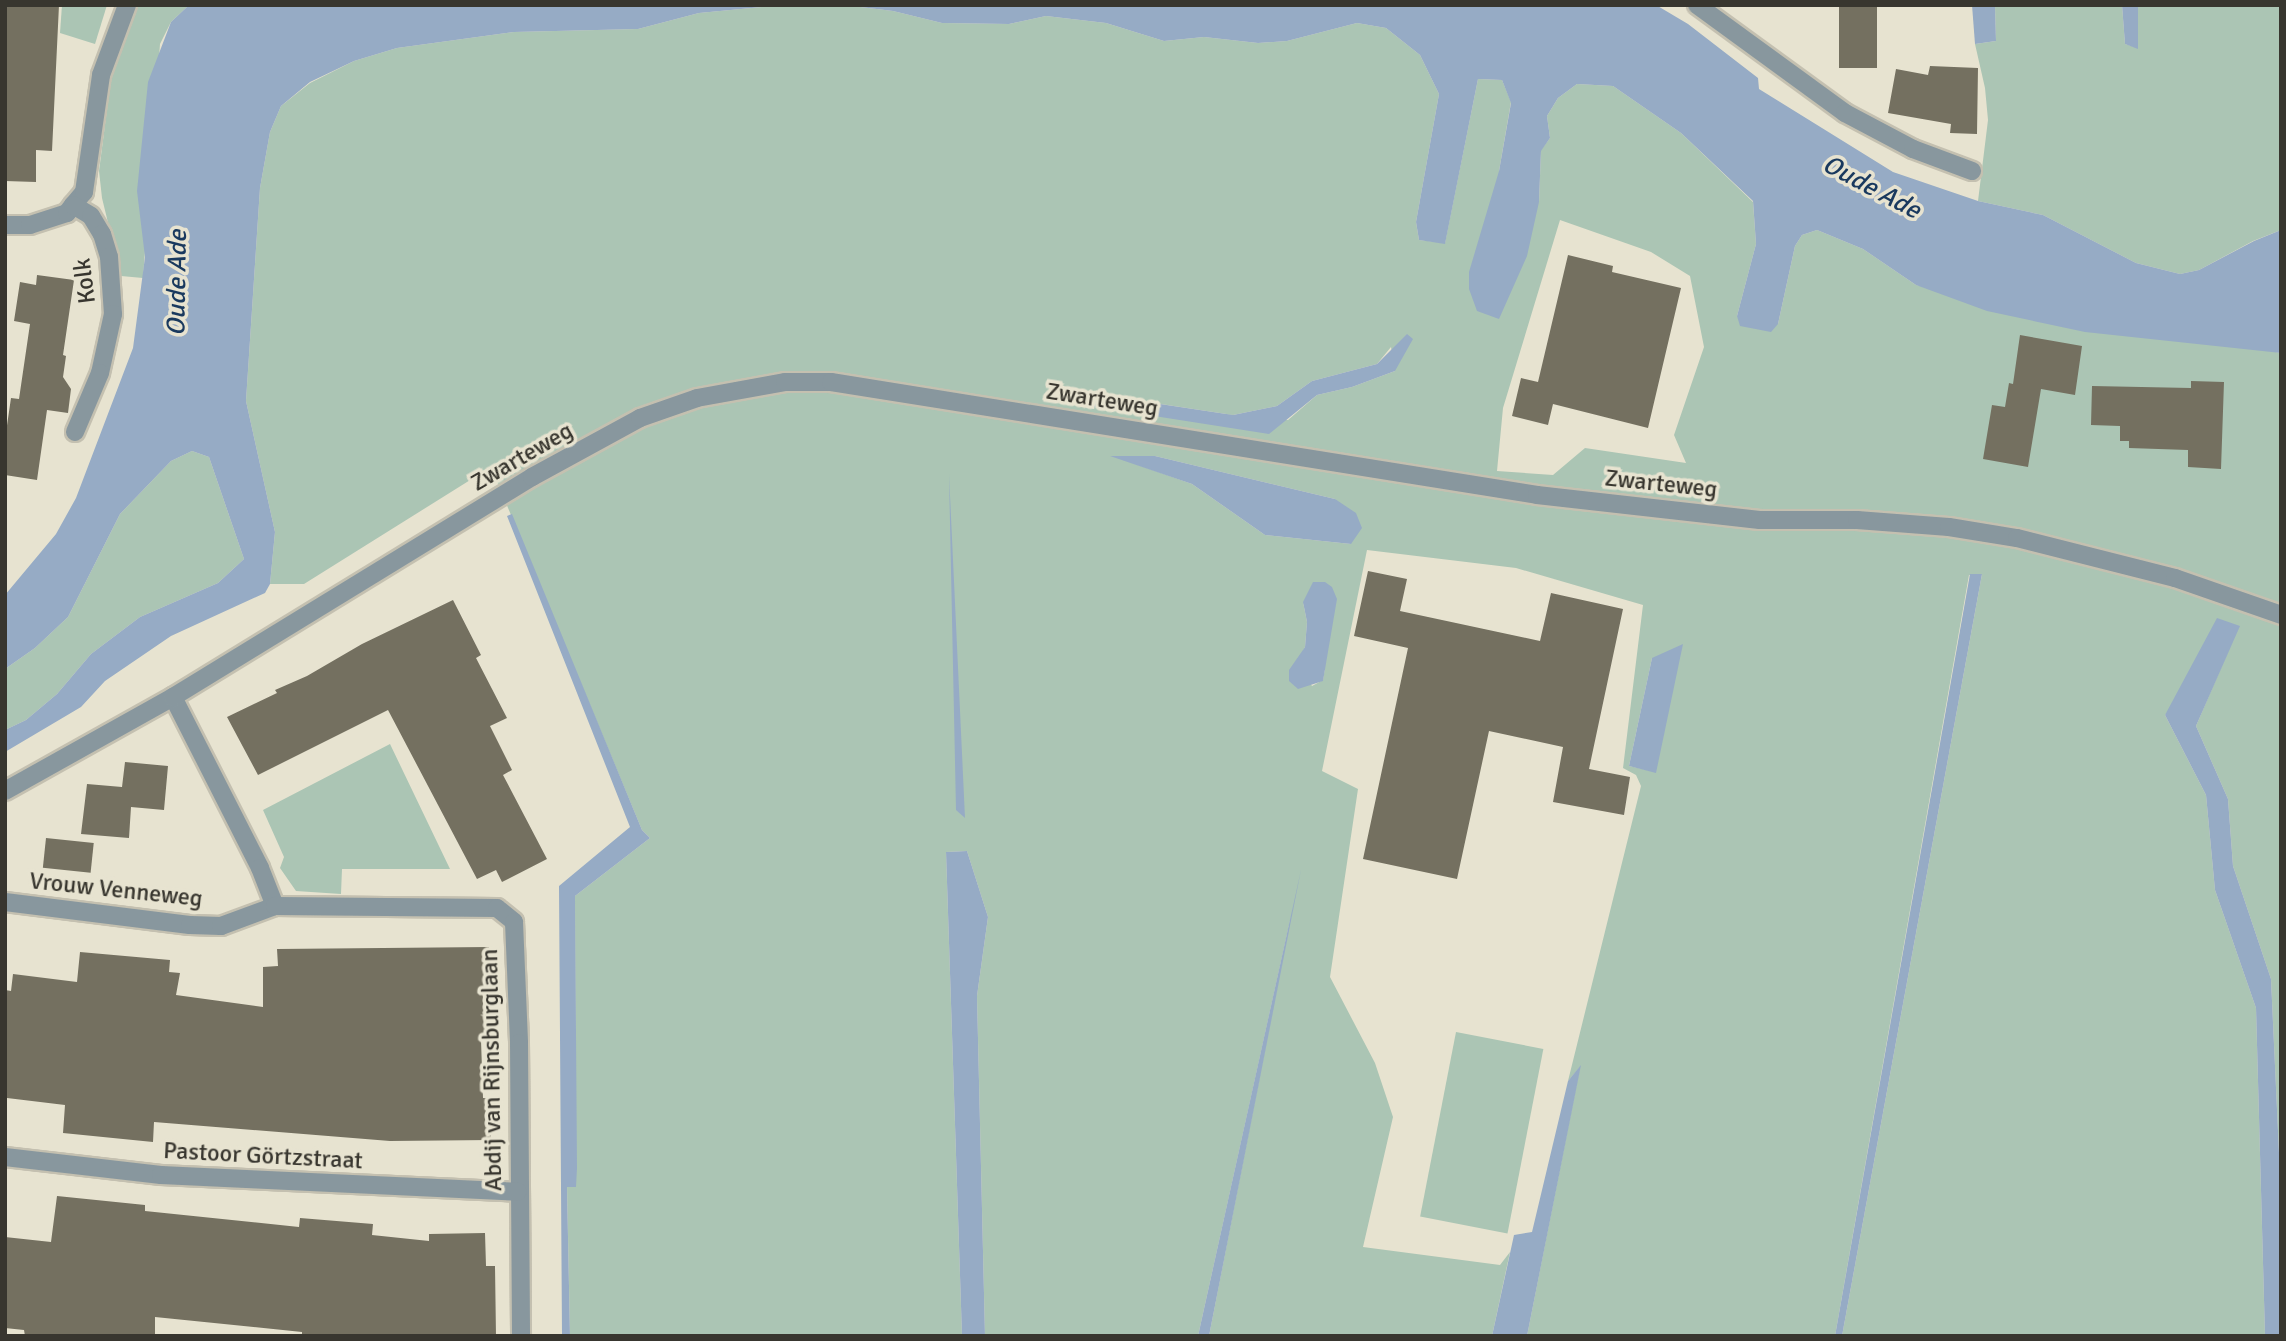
<!DOCTYPE html>
<meta charset="utf-8">
<style>
body{margin:0}
#map{position:relative;width:2286px;height:1341px;overflow:hidden;background:#e7e3d0;font-family:Signika,sans-serif}
div>[style]{position:absolute}
[style*='--x']{left:calc(var(--x)*1px);top:calc(var(--y)*1px);width:calc(var(--w)*1px);rotate:calc(var(--a)*1deg)}
.green>*{inset:0;background:#abc5b4;transform-origin:0 0}
.water>*{inset:0;background:#96abc5}
.building>*{inset:0;background:#747060;transform-origin:0 0}
.roads{filter:drop-shadow(2px 0 #c4c0b0) drop-shadow(-2px 0 #c4c0b0) drop-shadow(0 2px #c4c0b0) drop-shadow(0 -2px #c4c0b0)}
.minor>*{height:18px;margin:-9px;padding:0 9px;transform-origin:9px;border-radius:9px;background:#88979e}
span{translate:-50% -50%;white-space:nowrap;text-align:center;line-height:1.15;-webkit-text-stroke:7px #e7e3d0;paint-order:stroke}
.street-label{font-size:24px;color:#38362f}
.water-label{font-size:26px;color:#19395e;font-style:italic}
.frame{position:absolute;inset:0;border:7px solid #38362f;pointer-events:none}
</style>
<div id="map">
<div class="green">
<i style="clip-path:polygon(62px 5px,107px 5px,95px 44px,60px 33px)"></i>
<i style="clip-path:polygon(135px 5px,189px 5px,171px 22px,160px 44px,143px 278px,121px 276px,102px 198px,99px 171px,113px 63px)"></i>
<i style="clip-path:polygon(evenodd,844px 5px,893px 11px,942px 23px,1009px 24px,1046px 16px,1106px 23px,1164px 41px,1204px 37px,1258px 43px,1287px 41px,1357px 23px,1386px 28px,1420px 55px,1439px 94px,1416px 222px,1419px 240px,1445px 243px,1478px 79px,1502px 80px,1511px 102px,1499px 171px,1539px 202px,1541px 150px,1550px 138px,1547px 116px,1558px 98px,1577px 84px,1613px 86px,1681px 133px,1753px 202px,1756px 244px,1737px 316px,1778px 324px,1795px 246px,1802px 235px,1817px 230px,1863px 249px,1916px 285px,2281px 353px,2281px 1196px,2271px 979px,2233px 866px,2228px 799px,2196px 726px,2239px 626px,2165px 715px,2206px 795px,2215px 890px,2256px 1008px,2265px 1336px,1842px 1336px,1982px 574px,1969px 575px,1835px 1336px,1527px 1336px,1580px 1067px,1568px 1081px,1641px 786px,1636px 775px,1623px 768px,1643px 605px,1516px 568px,1367px 550px,1322px 771px,1358px 789px,1330px 977px,1375px 1063px,1393px 1117px,1363px 1247px,1500px 1265px,1510px 1252px,1492px 1336px,1209px 1336px,1291px 916px,1198px 1336px,985px 1336px,977px 996px,988px 917px,967px 851px,946px 852px,962px 1336px,570px 1336px,567px 1186px,576px 1187px,575px 896px,650px 838px,642px 830px,491px 467px,304px 584px,270px 584px,275px 532px,246px 401px,260px 188px,270px 132px,281px 106px,310px 83px,354px 61px,397px 48px,514px 32px,638px 29px,699px 13px,762px 7px,844px 5px,1560px 220px,1651px 252px,1690px 276px,1704px 347px,1674px 435px,1686px 463px,1585px 448px,1553px 475px,1497px 471px,1503px 408px,1560px 220px,844px 5px,1391px 347px,1395px 371px,1352px 387px,1317px 395px,1288px 420px,1052px 399px,1055px 388px,1233px 415px,1277px 406px,1312px 381px,1377px 364px,1391px 347px,844px 5px,1113px 456px,1155px 456px,1335px 499px,1351px 544px,1265px 535px,1192px 484px,1113px 456px,844px 5px,1303px 602px,1325px 668px,1323px 680px,1312px 686px,1297px 662px,1305px 647px,1307px 622px,1303px 602px,844px 5px,1652px 658px,1656px 772px,1629px 766px,1652px 658px)"></i>
<i style="clip-path:polygon(1995px 5px,2122px 5px,2125px 44px,2138px 48px,2138px 5px,2281px 5px,2281px 230px,2253px 241px,2199px 270px,2180px 274px,2136px 263px,2043px 215px,1978px 201px,1988px 120px,1985px 88px,1975px 44px,1996px 41px)"></i>
<i style="clip-path:polygon(192px 451px,209px 457px,244px 559px,218px 583px,140px 617px,91px 654px,57px 694px,26px 720px,5px 730px,5px 669px,35px 648px,68px 617px,120px 514px,171px 461px)"></i>
<i style="clip-path:polygon(390px 744px,450px 869px,342px 869px,341px 894px,296px 891px,280px 868px,284px 857px,263px 810px)"></i>
<i style="left:1456px;top:1032px;width:89px;height:188px;rotate:11deg"></i>
</div>
<div class="water">
<i style="clip-path:polygon(189px 5px,816px 5px,762px 7px,699px 13px,638px 29px,514px 32px,397px 48px,354px 61px,310px 82px,281px 106px,270px 132px,260px 188px,246px 401px,275px 532px,270px 584px,265px 593px,171px 636px,105px 681px,81px 707px,5px 752px,5px 730px,26px 720px,57px 694px,91px 654px,140px 617px,218px 583px,244px 559px,209px 457px,192px 451px,171px 461px,120px 514px,68px 617px,35px 648px,5px 669px,5px 595px,56px 534px,76px 498px,133px 348px,145px 257px,137px 191px,148px 82px,171px 22px)"></i>
<i style="clip-path:polygon(844px 5px,1656px 5px,1688px 24px,1758px 78px,1759px 89px,1893px 172px,1978px 201px,2043px 215px,2136px 263px,2180px 274px,2199px 270px,2254px 241px,2281px 230px,2281px 353px,2085px 332px,1987px 311px,1916px 285px,1863px 249px,1817px 230px,1802px 235px,1795px 246px,1778px 324px,1771px 332px,1740px 326px,1737px 316px,1756px 244px,1753px 201px,1681px 133px,1613px 86px,1577px 84px,1558px 98px,1547px 116px,1550px 138px,1541px 151px,1539px 202px,1527px 256px,1499px 319px,1477px 311px,1469px 289px,1469px 272px,1499px 171px,1511px 103px,1502px 80px,1478px 79px,1445px 244px,1419px 240px,1416px 222px,1439px 94px,1420px 55px,1386px 28px,1357px 23px,1287px 41px,1258px 43px,1204px 37px,1164px 41px,1106px 23px,1046px 16px,1009px 24px,942px 23px,893px 11px)"></i>
<i style="clip-path:polygon(1972px 5px,1995px 5px,1996px 41px,1975px 44px)"></i>
<i style="clip-path:polygon(2122px 5px,2138px 5px,2138px 49px,2125px 44px)"></i>
<i style="clip-path:polygon(1407px 334px,1413px 339px,1395px 371px,1352px 387px,1317px 395px,1269px 434px,1052px 400px,1054px 388px,1233px 415px,1277px 406px,1312px 381px,1377px 364px)"></i>
<i style="clip-path:polygon(1110px 456px,1155px 456px,1335px 499px,1356px 513px,1362px 528px,1351px 544px,1265px 535px,1192px 484px)"></i>
<i style="clip-path:polygon(949px 474px,965px 818px,956px 810px)"></i>
<i style="clip-path:polygon(512px 514px,642px 830px,650px 838px,575px 896px,577px 1168px,576px 1187px,567px 1187px,570px 1336px,562px 1336px,559px 886px,630px 827px,507px 516px)"></i>
<i style="clip-path:polygon(1970px 574px,1982px 574px,1842px 1336px,1835px 1336px)"></i>
<i style="clip-path:polygon(1313px 582px,1325px 582px,1332px 587px,1337px 599px,1323px 681px,1298px 689px,1289px 681px,1289px 670px,1305px 647px,1307px 622px,1303px 602px)"></i>
<i style="clip-path:polygon(2217px 618px,2240px 626px,2196px 726px,2228px 799px,2233px 866px,2271px 979px,2281px 1196px,2281px 1336px,2265px 1336px,2256px 1008px,2215px 890px,2206px 795px,2165px 715px)"></i>
<i style="clip-path:polygon(1683px 644px,1656px 773px,1629px 766px,1652px 658px)"></i>
<i style="clip-path:polygon(967px 851px,988px 917px,977px 996px,985px 1336px,962px 1336px,946px 852px)"></i>
<i style="clip-path:polygon(1301px 870px,1209px 1336px,1198px 1336px)"></i>
<i style="clip-path:polygon(1581px 1065px,1527px 1336px,1492px 1336px,1514px 1235px,1532px 1232px,1568px 1081px)"></i>
</div>
<div class="building">
<i style="clip-path:polygon(5px 5px,59px 5px,52px 151px,36px 150px,36px 182px,5px 181px)"></i>
<i style="left:1839px;top:5px;width:38px;height:63px"></i>
<i style="clip-path:polygon(1930px 66px,1978px 68px,1977px 134px,1950px 133px,1951px 124px,1888px 113px,1896px 69px,1928px 75px)"></i>
<i style="clip-path:polygon(1568px 255px,1613px 266px,1612px 272px,1681px 288px,1648px 428px,1553px 404px,1548px 425px,1512px 416px,1521px 378px,1538px 382px)"></i>
<i style="clip-path:polygon(37px 275px,74px 280px,63px 355px,66px 356px,63px 377px,71px 389px,68px 413px,47px 410px,37px 480px,5px 475px,5px 439px,11px 398px,19px 399px,30px 324px,14px 321px,20px 282px,36px 285px)"></i>
<i style="clip-path:polygon(2020px 335px,2082px 346px,2075px 395px,2041px 389px,2028px 467px,1983px 459px,1992px 405px,2005px 407px,2009px 383px,2013px 384px)"></i>
<i style="clip-path:polygon(2191px 381px,2224px 382px,2221px 469px,2188px 467px,2188px 450px,2129px 448px,2129px 441px,2120px 441px,2120px 426px,2091px 425px,2092px 386px,2191px 388px)"></i>
<i style="clip-path:polygon(1368px 571px,1407px 579px,1400px 611px,1540px 641px,1551px 593px,1623px 609px,1589px 769px,1630px 777px,1624px 815px,1553px 802px,1563px 747px,1489px 731px,1457px 879px,1363px 859px,1408px 648px,1354px 636px)"></i>
<i style="clip-path:polygon(453px 600px,481px 655px,476px 658px,507px 718px,490px 726px,512px 770px,503px 775px,547px 859px,502px 882px,496px 870px,477px 879px,388px 710px,258px 775px,227px 717px,277px 693px,275px 690px,307px 676px,362px 644px)"></i>
<i style="clip-path:polygon(125px 762px,168px 766px,164px 810px,131px 807px,129px 838px,81px 834px,87px 784px,122px 787px)"></i>
<i style="left:46px;top:838px;width:48px;height:30px;rotate:6deg"></i>
<i style="clip-path:polygon(489px 947px,491px 1039px,481px 1040px,483px 1098px,491px 1098px,491px 1140px,390px 1141px,154px 1122px,153px 1142px,63px 1133px,65px 1105px,7px 1098px,5px 990px,11px 991px,13px 974px,77px 982px,80px 952px,170px 960px,169px 972px,180px 973px,176px 995px,263px 1007px,263px 967px,278px 966px,277px 949px)"></i>
<i style="clip-path:polygon(57px 1196px,145px 1205px,145px 1211px,299px 1227px,300px 1218px,373px 1224px,372px 1235px,429px 1241px,429px 1234px,485px 1233px,486px 1266px,495px 1266px,496px 1336px,302px 1336px,302px 1332px,155px 1317px,155px 1336px,25px 1336px,24px 1330px,5px 1328px,5px 1237px,51px 1242px)"></i>
</div>
<div class="roads">
<div class="minor">
<i style="--x:1697;--y:5;--w:183;--a:36.1"></i>
<i style="--x:1845;--y:113;--w:77;--a:27.9"></i>
<i style="--x:1913;--y:149;--w:63;--a:20.4"></i>
<i style="--x:73;--y:205;--w:17;--a:-50"></i>
<i style="--x:84;--y:192;--w:118;--a:-81.7"></i>
<i style="--x:101;--y:75;--w:75;--a:-69.6"></i>
<i style="--x:5;--y:225;--w:25;--a:0"></i>
<i style="--x:30;--y:225;--w:39;--a:-18"></i>
<i style="--x:67;--y:213;--w:10;--a:-53"></i>
<i style="--x:73;--y:205;--w:21;--a:31"></i>
<i style="--x:91;--y:216;--w:21;--a:59"></i>
<i style="--x:102;--y:234;--w:24;--a:73"></i>
<i style="--x:109;--y:257;--w:57;--a:86"></i>
<i style="--x:113;--y:314;--w:60;--a:102.4"></i>
<i style="--x:100;--y:373;--w:64;--a:113"></i>
<i style="--x:173;--y:697;--w:192;--a:63"></i>
<i style="--x:260;--y:868;--w:41;--a:68.5"></i>
<i style="--x:5;--y:791;--w:193;--a:-29.2"></i>
<i style="--x:173;--y:697;--w:421;--a:-31.5"></i>
<i style="--x:532;--y:477;--w:123;--a:-28.6"></i>
<i style="--x:640;--y:418;--w:60;--a:-19.3"></i>
<i style="--x:697;--y:398;--w:89;--a:-10.3"></i>
<i style="--x:785;--y:382;--w:46;--a:0"></i>
<i style="--x:831;--y:382;--w:715;--a:9.09"></i>
<i style="--x:1537;--y:495;--w:224;--a:6.4"></i>
<i style="--x:1760;--y:520;--w:97;--a:0"></i>
<i style="--x:1857;--y:520;--w:92;--a:4.4"></i>
<i style="--x:1949;--y:527;--w:69;--a:9.2"></i>
<i style="--x:2017;--y:538;--w:163;--a:14.2"></i>
<i style="--x:2175;--y:578;--w:112;--a:19.2"></i>
<i style="--x:5;--y:902;--w:186;--a:7.1"></i>
<i style="--x:190;--y:925;--w:31;--a:2"></i>
<i style="--x:221;--y:926;--w:58;--a:-20.3"></i>
<i style="--x:275;--y:906;--w:222;--a:0.5"></i>
<i style="--x:497;--y:908;--w:22;--a:39"></i>
<i style="--x:514;--y:922;--w:121;--a:87.6"></i>
<i style="--x:519;--y:1043;--w:293;--a:89.6"></i>
<i style="--x:5;--y:1157;--w:157;--a:6.6"></i>
<i style="--x:161;--y:1175;--w:357;--a:2.7"></i>
</div>
</div>
<div class="street-label">
<span style="left:85px;top:281px;rotate:-97deg">Kolk</span>
<span style="left:1102px;top:400px;rotate:9deg">Zwarteweg</span>
<span style="left:522px;top:457px;rotate:-30deg">Zwarteweg</span>
<span style="left:1661px;top:484px;rotate:6deg">Zwarteweg</span>
<span style="left:116px;top:890px;rotate:6deg">Vrouw Venneweg</span>
<span style="left:492px;top:1070px;rotate:-91deg">Abdij van Rijnsburglaan</span>
<span style="left:263px;top:1156px;rotate:3deg">Pastoor Görtzstraat</span>
</div>
<div class="water-label">
<span style="left:1871px;top:188px;rotate:28deg">Oude Ade</span>
<span style="left:178px;top:283px;rotate:-89deg">Oude Ade</span>
</div>
<div class="frame"></div>
</div>
